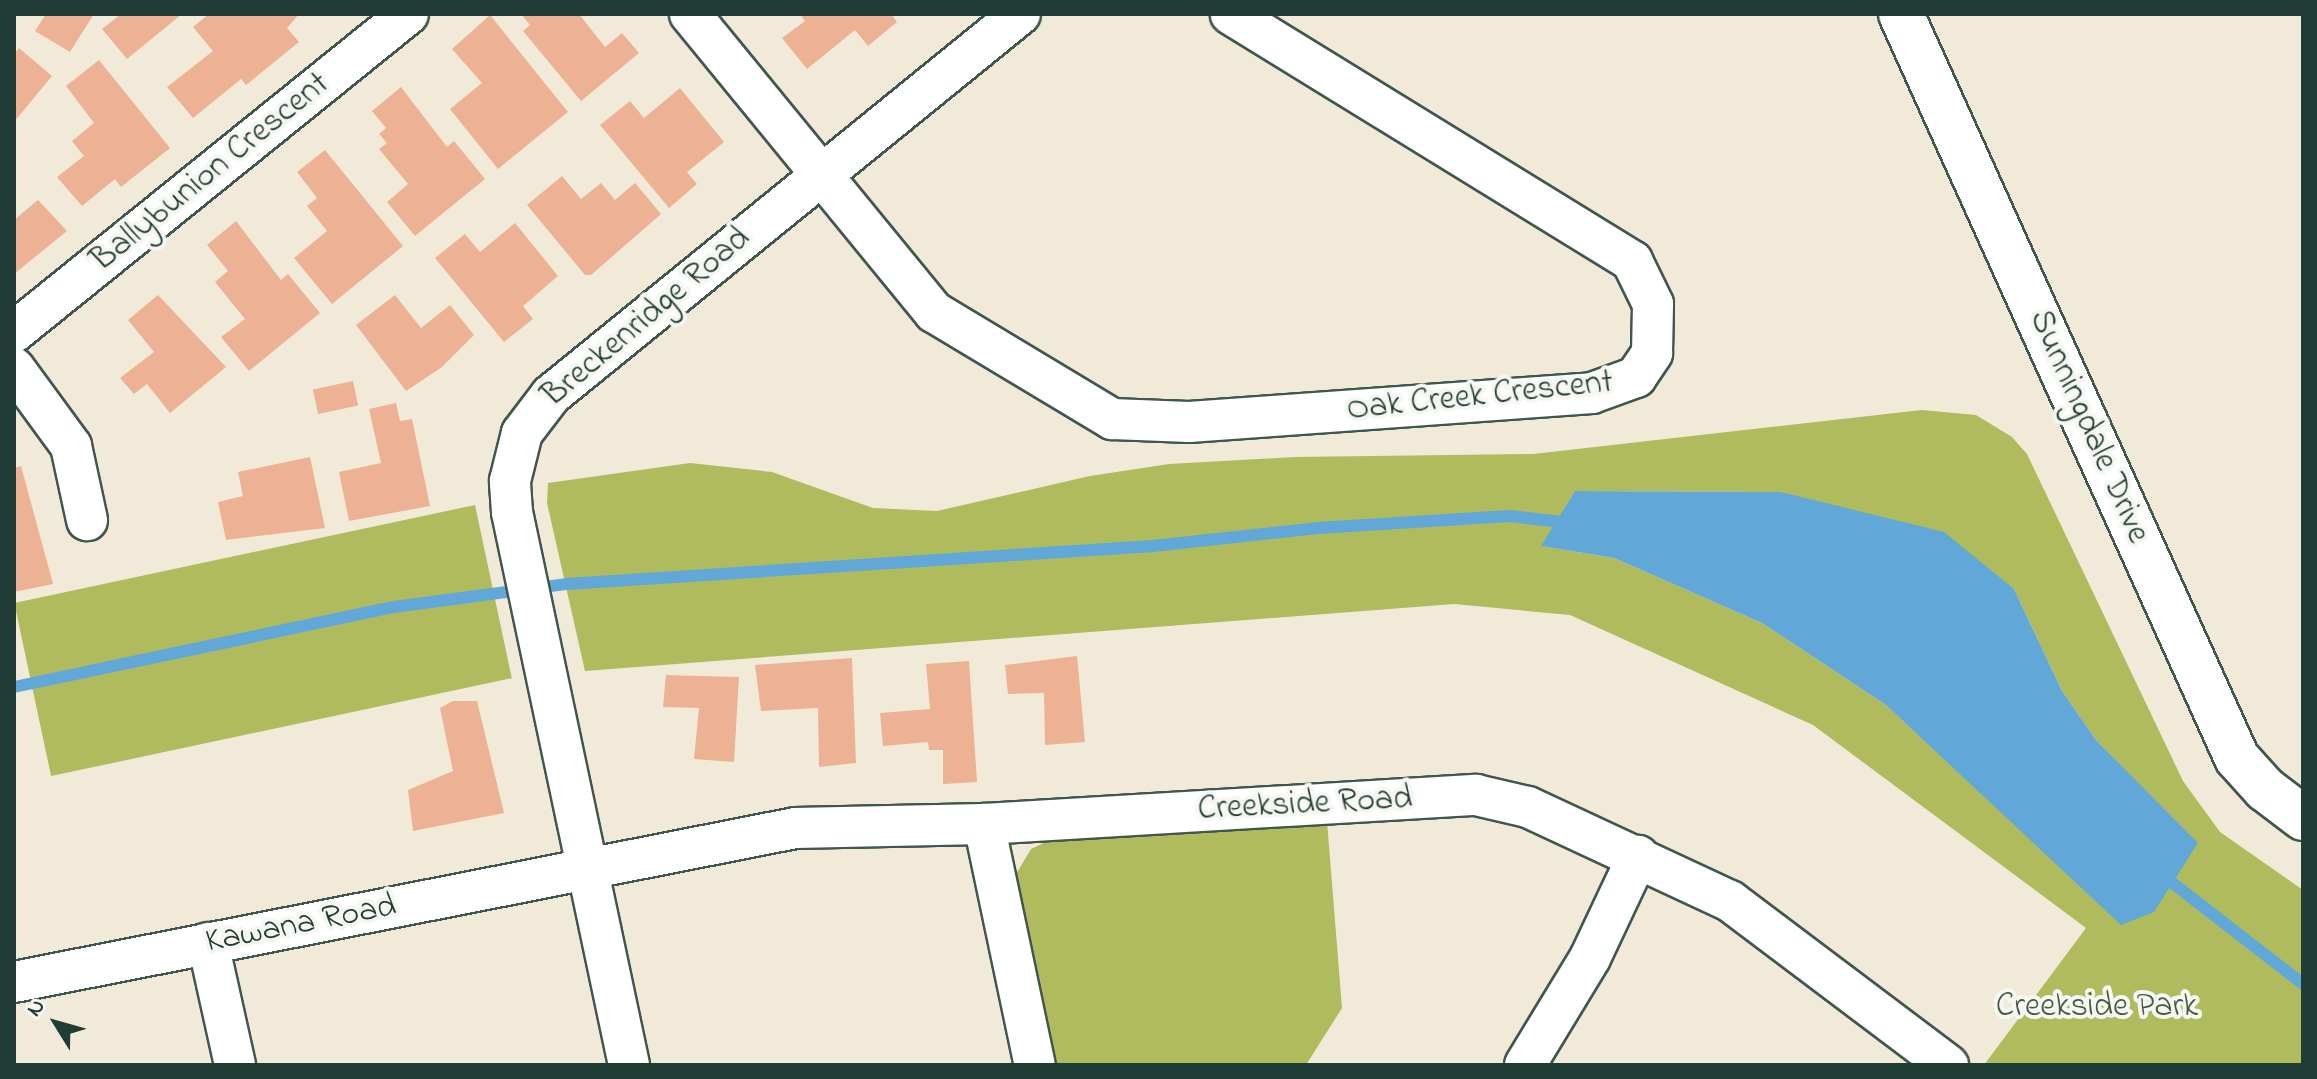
<!DOCTYPE html>
<style>
body{margin:0}
#map{position:relative;width:2317px;height:1079px;overflow:hidden;background:#f2ead8;font-family:"Indie Flower",sans-serif}
div>[style]{position:absolute}
[style*='--x']{left:calc(var(--x)*1px);top:calc(var(--y)*1px);width:calc(var(--w)*1px);rotate:calc(var(--a)*1deg)}
.green>*{inset:0;background:#afbb5d;transform-origin:0 0}
.water>*{inset:0;background:#61a8d8}
.stream>*{height:12px;margin:-6px;padding:0 6px;transform-origin:6px;border-radius:6px;background:#61a8d8}
.building>*{inset:0;background:#ecb293;transform-origin:0 0}
.roads{filter:drop-shadow(2px 0 #3f574d) drop-shadow(-2px 0 #3f574d) drop-shadow(0 2px #3f574d) drop-shadow(0 -2px #3f574d)}
.street>*{height:40px;margin:-20px;padding:0 20px;transform-origin:20px;border-radius:20px;background:#fff}
.secondary>*{height:44px;margin:-22px;padding:0 22px;transform-origin:22px;border-radius:22px;background:#fff}
span{translate:-50% -50%;white-space:nowrap;text-align:center;line-height:1.15;-webkit-text-stroke:8px #f6f6f2;paint-order:stroke}
.street-label{font-size:34px;color:#1f3d34}
.park-label{font-size:34px;color:#435c3e}
.frame{position:absolute;inset:0;border:16px solid #1f3d34;pointer-events:none}
.north{position:absolute;left:16px;top:983px;width:80px;height:80px;-webkit-text-stroke:6px #f6f6f2;paint-order:stroke;rotate:307deg;font-size:22px;font-weight:700;line-height:32px;text-align:center;color:#1f3d34}
.north::after{content:'';display:block;margin:auto;width:28px;height:36px;background:#1f3d34;clip-path:polygon(50% 0,100% 100%,50% 72%,0 100%)}
</style>
<div id="map">
<div class="green">
<i style="clip-path:polygon(evenodd,1922px 410px,1976px 415px,2012px 437px,2027px 454px,2183px 781px,2220px 832px,2303px 890px,2303px 1065px,1984px 1065px,2086px 928px,1813px 725px,1570px 615px,1454px 604px,585px 671px,547px 503px,548px 483px,690px 463px,772px 472px,873px 508px,937px 511px,1090px 476px,1169px 464px,1295px 457px,1533px 454px,1922px 410px,1575px 491px,1781px 492px,2014px 589px,2062px 691px,2096px 740px,2198px 844px,1994px 805px,1886px 705px,1762px 623px,1614px 558px,1542px 546px,1575px 491px)"></i>
<i style="left:475px;top:505px;width:177px;height:471px;rotate:78deg"></i>
<i style="clip-path:polygon(1327px 821px,1342px 1008px,1306px 1065px,1052px 1065px,1015px 876px,1031px 849px,1048px 841px)"></i>
</div>
<div class="water">
<i style="clip-path:polygon(1575px 491px,1781px 492px,1944px 532px,2014px 589px,2062px 691px,2096px 740px,2198px 843px,2154px 912px,2121px 925px,1886px 705px,1762px 623px,1614px 558px,1541px 546px)"></i>
</div>
<div class="stream">
<i style="--x:14;--y:687;--w:388;--a:-11.9"></i>
<i style="--x:394;--y:607;--w:175;--a:-7.6"></i>
<i style="--x:567;--y:584;--w:587;--a:-3.71"></i>
<i style="--x:1153;--y:546;--w:166;--a:-6.2"></i>
<i style="--x:1318;--y:528;--w:192;--a:-3.6"></i>
<i style="--x:1510;--y:516;--w:60;--a:6.7"></i>
<i style="--x:2161;--y:874;--w:180;--a:37.8"></i>
</div>
<div class="building">
<i style="clip-path:polygon(46px 14px,94px 14px,70px 52px,35px 31px)"></i>
<i style="clip-path:polygon(121px 14px,182px 14px,127px 59px,102px 29px)"></i>
<i style="clip-path:polygon(209px 14px,299px 14px,287px 28px,299px 42px,246px 85px,241px 79px,193px 118px,167px 87px,213px 51px,193px 27px)"></i>
<i style="clip-path:polygon(521px 14px,579px 14px,605px 47px,622px 33px,639px 53px,581px 101px,523px 31px,530px 25px)"></i>
<i style="clip-path:polygon(800px 14px,891px 14px,897px 22px,868px 46px,855px 30px,807px 69px,782px 38px,805px 21px)"></i>
<i style="clip-path:polygon(490px 15px,568px 112px,498px 169px,450px 109px,482px 83px,452px 49px)"></i>
<i style="clip-path:polygon(19px 48px,52px 76px,14px 122px,14px 54px)"></i>
<i style="clip-path:polygon(99px 60px,170px 148px,121px 187px,115px 179px,82px 206px,57px 177px,84px 156px,72px 141px,94px 123px,66px 86px)"></i>
<i style="clip-path:polygon(401px 87px,447px 147px,454px 141px,485px 179px,415px 236px,387px 202px,408px 184px,379px 149px,387px 143px,379px 134px,386px 128px,372px 111px)"></i>
<i style="clip-path:polygon(680px 88px,724px 142px,687px 172px,697px 184px,669px 208px,600px 125px,630px 101px,644px 118px)"></i>
<i style="clip-path:polygon(325px 150px,403px 246px,332px 304px,294px 258px,327px 231px,307px 206px,317px 198px,297px 172px)"></i>
<i style="clip-path:polygon(562px 176px,581px 199px,601px 183px,615px 200px,635px 183px,661px 214px,591px 275px,585px 275px,527px 205px)"></i>
<i style="clip-path:polygon(38px 200px,67px 231px,14px 274px,14px 220px)"></i>
<i style="clip-path:polygon(236px 221px,281px 280px,288px 274px,320px 313px,249px 371px,221px 337px,245px 319px,215px 282px,228px 271px,207px 245px)"></i>
<i style="clip-path:polygon(515px 223px,558px 276px,523px 306px,533px 319px,504px 342px,435px 258px,465px 234px,480px 252px)"></i>
<i style="clip-path:polygon(158px 295px,226px 367px,170px 413px,147px 384px,134px 394px,120px 378px,154px 352px,128px 320px)"></i>
<i style="clip-path:polygon(395px 295px,421px 328px,450px 305px,474px 335px,442px 367px,406px 391px,356px 325px)"></i>
<i style="left:353px;top:381px;width:25px;height:41px;rotate:78deg"></i>
<i style="clip-path:polygon(396px 403px,400px 421px,412px 419px,430px 506px,349px 521px,339px 472px,381px 463px,369px 409px)"></i>
<i style="clip-path:polygon(310px 457px,325px 528px,226px 540px,218px 502px,243px 496px,238px 472px)"></i>
<i style="clip-path:polygon(21px 466px,53px 584px,14px 592px,14px 468px)"></i>
<i style="clip-path:polygon(1077px 656px,1085px 742px,1045px 745px,1044px 693px,1008px 694px,1005px 665px)"></i>
<i style="clip-path:polygon(852px 658px,856px 763px,819px 767px,818px 708px,761px 711px,755px 665px)"></i>
<i style="clip-path:polygon(969px 661px,977px 782px,943px 784px,943px 750px,929px 750px,928px 742px,883px 746px,880px 713px,930px 709px,926px 664px)"></i>
<i style="clip-path:polygon(666px 675px,739px 677px,734px 762px,694px 759px,699px 708px,663px 707px)"></i>
<i style="clip-path:polygon(453px 701px,477px 701px,504px 813px,413px 831px,408px 790px,453px 771px,440px 708px)"></i>
</div>
<div class="roads">
<div class="street">
<i style="--x:690;--y:14;--w:385;--a:50.7"></i>
<i style="--x:934;--y:312;--w:208;--a:31"></i>
<i style="--x:1112;--y:419;--w:77;--a:2.2"></i>
<i style="--x:1189;--y:422;--w:404;--a:-4.1"></i>
<i style="--x:1592;--y:393;--w:47;--a:-20"></i>
<i style="--x:1636;--y:377;--w:29;--a:-56"></i>
<i style="--x:1652;--y:353;--w:49;--a:-88.8"></i>
<i style="--x:1653;--y:304;--w:48;--a:-116"></i>
<i style="--x:1632;--y:261;--w:471;--a:-148.4"></i>
<i style="--x:14;--y:332;--w:506;--a:-38.91"></i>
<i style="--x:14;--y:368;--w:97;--a:53.8"></i>
<i style="--x:71;--y:446;--w:76;--a:77.8"></i>
<i style="--x:984;--y:824;--w:246;--a:78.1"></i>
<i style="--x:208;--y:943;--w:125;--a:77.5"></i>
<i style="--x:14;--y:982;--w:796;--a:-11.15"></i>
<i style="--x:795;--y:828;--w:189;--a:-1.2"></i>
<i style="--x:984;--y:824;--w:493;--a:-3.4"></i>
<i style="--x:1476;--y:795;--w:53;--a:13"></i>
<i style="--x:1528;--y:807;--w:223;--a:25"></i>
<i style="--x:1730;--y:901;--w:273;--a:37"></i>
<i style="--x:629;--y:1065;--w:565;--a:-101.95"></i>
<i style="--x:512;--y:512;--w:31;--a:-94"></i>
<i style="--x:510;--y:481;--w:49;--a:-76"></i>
<i style="--x:522;--y:433;--w:48;--a:-52.7"></i>
<i style="--x:551;--y:395;--w:604;--a:-39.09"></i>
<i style="--x:1525;--y:1065;--w:125;--a:-58.7"></i>
<i style="--x:1590;--y:958;--w:113;--a:-64.8"></i>
</div>
<div class="secondary">
<i style="--x:1901;--y:14;--w:816;--a:65.7"></i>
<i style="--x:2237;--y:758;--w:42;--a:47.9"></i>
<i style="--x:2265;--y:789;--w:48;--a:37.3"></i>
</div>
</div>
<div class="street-label">
<span style="left:211px;top:173px;rotate:-39deg">Ballybunion Crescent</span>
<span style="left:647px;top:318px;rotate:-40deg">Breckenridge Road</span>
<span style="left:1480px;top:397px;rotate:-6deg">Oak Creek Crescent</span>
<span style="left:2088px;top:427px;rotate:66deg">Sunningdale Drive</span>
<span style="left:1305px;top:805px;rotate:-3deg">Creekside Road</span>
<span style="left:301px;top:925px;rotate:-11deg">Kawana Road</span>
</div>
<div class="park-label">
<span style="left:2097px;top:1008px">Creekside Park</span>
</div>
<div class="frame"></div>
<div class="north">N</div>
</div>
